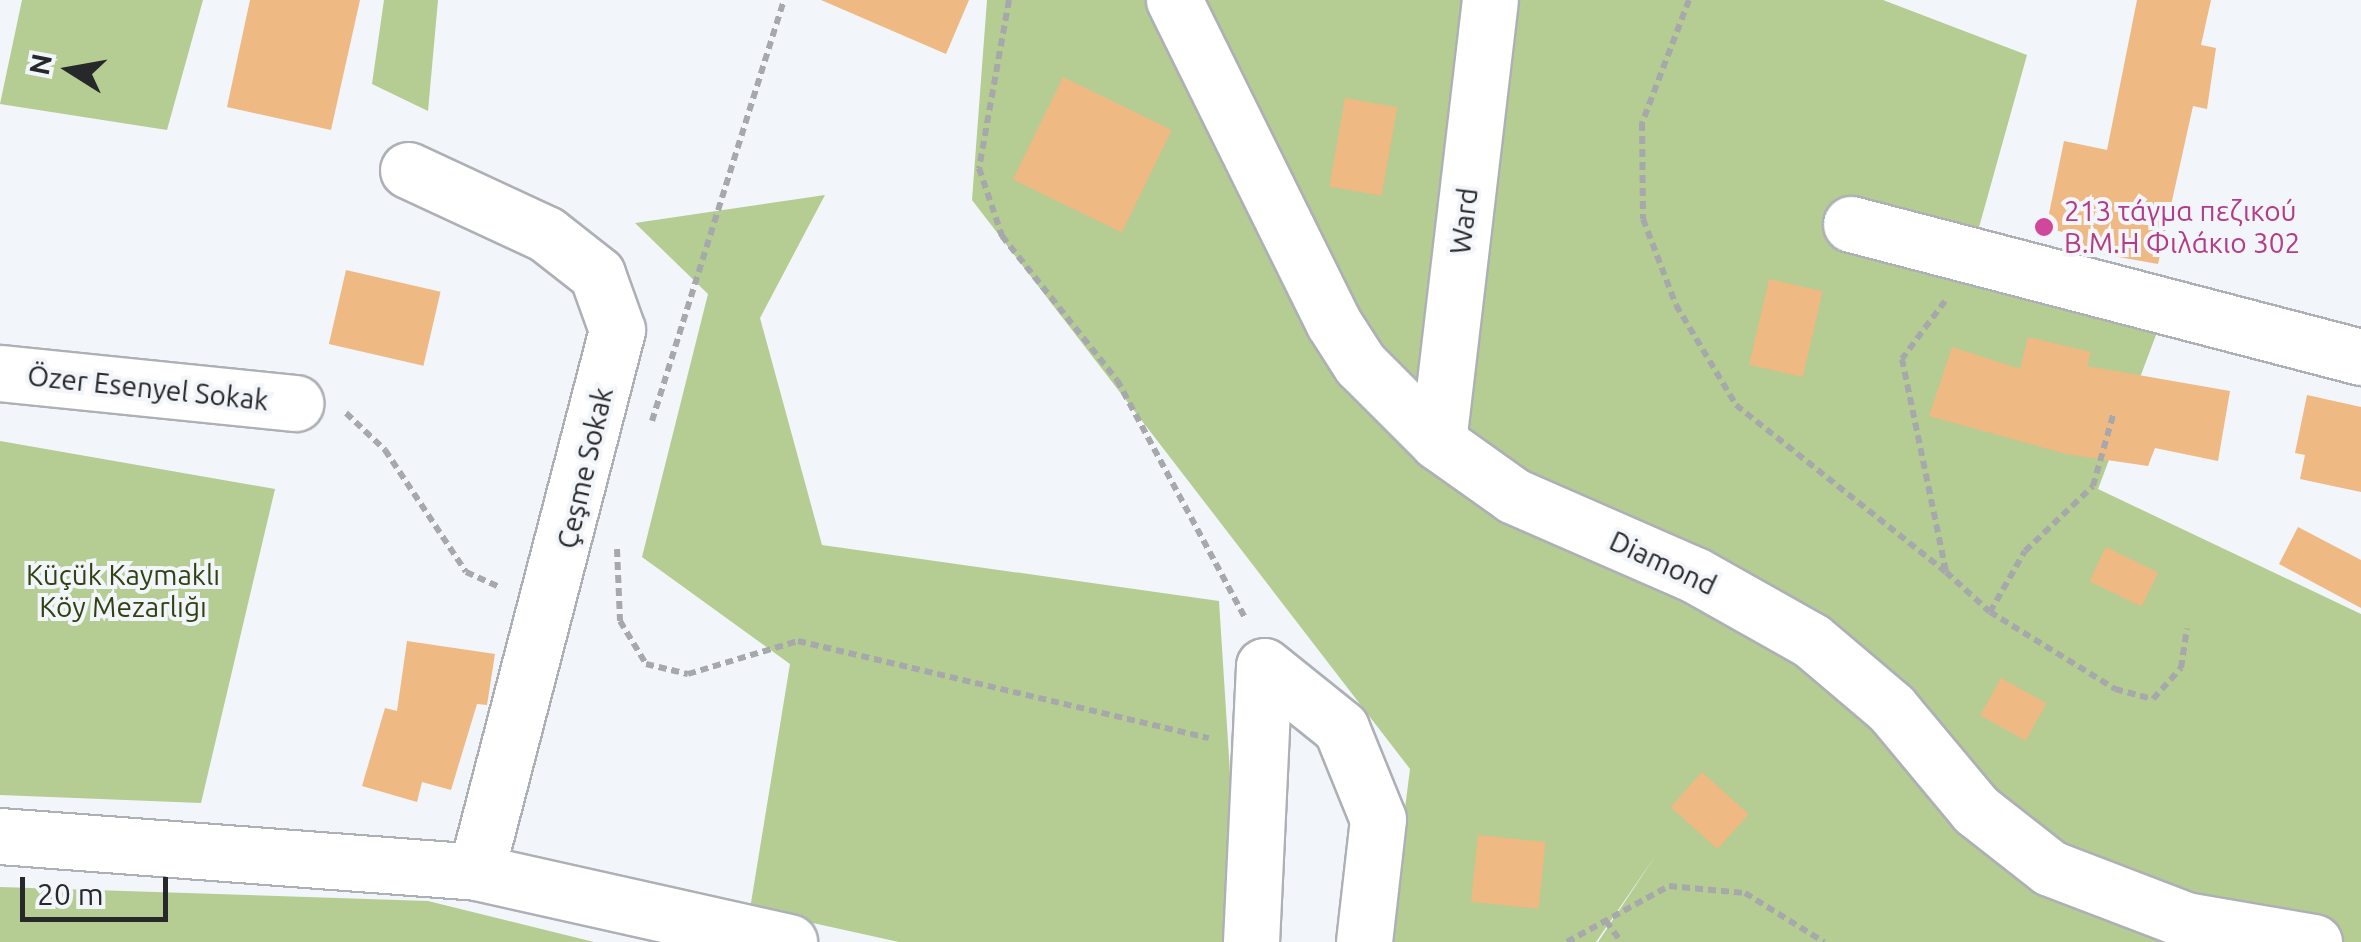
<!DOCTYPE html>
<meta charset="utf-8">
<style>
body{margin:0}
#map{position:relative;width:2361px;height:942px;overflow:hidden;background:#f2f5fa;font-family:Ubuntu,sans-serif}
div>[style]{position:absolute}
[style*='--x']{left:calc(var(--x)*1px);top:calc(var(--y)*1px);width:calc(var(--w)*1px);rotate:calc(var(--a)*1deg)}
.green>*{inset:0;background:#b5cc92}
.building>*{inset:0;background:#efb983;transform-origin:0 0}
.path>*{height:6px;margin-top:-3px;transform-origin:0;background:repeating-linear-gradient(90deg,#a6a8ac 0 8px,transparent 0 13px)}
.roads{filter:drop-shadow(2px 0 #adb0b5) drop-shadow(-2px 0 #adb0b5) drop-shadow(0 2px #adb0b5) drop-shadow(0 -2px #adb0b5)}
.minor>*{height:55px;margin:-27.5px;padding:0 27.5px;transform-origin:27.5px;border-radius:27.5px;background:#fff}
.dots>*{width:28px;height:28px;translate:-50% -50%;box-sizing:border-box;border:5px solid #f2f5fa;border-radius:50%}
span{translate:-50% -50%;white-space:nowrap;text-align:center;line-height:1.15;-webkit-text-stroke:8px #f2f5fa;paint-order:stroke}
.hotel-label{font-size:28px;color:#b23c85}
.left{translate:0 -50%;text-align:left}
.street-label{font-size:28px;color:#27282a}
.park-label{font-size:28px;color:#314111}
.north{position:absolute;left:20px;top:20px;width:100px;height:100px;-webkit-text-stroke:8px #f2f5fa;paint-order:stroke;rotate:281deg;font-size:28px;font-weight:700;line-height:40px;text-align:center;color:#27282a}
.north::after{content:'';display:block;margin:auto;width:35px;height:45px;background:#27282a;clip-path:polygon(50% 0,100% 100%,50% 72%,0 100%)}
.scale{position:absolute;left:20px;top:877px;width:148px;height:45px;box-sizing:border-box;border:5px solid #27282a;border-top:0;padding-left:12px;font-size:30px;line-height:35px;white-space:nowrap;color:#27282a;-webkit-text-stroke:8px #f2f5fa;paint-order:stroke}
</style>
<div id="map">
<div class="green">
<i style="clip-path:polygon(22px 0,203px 0,167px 130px,0 104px)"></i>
<i style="clip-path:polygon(384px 0,438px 0,428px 111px,372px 84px)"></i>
<i style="clip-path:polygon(987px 0,1883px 0,2027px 55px,1966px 274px,2159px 327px,2098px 489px,2361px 614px,2361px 942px,1598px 942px,1656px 855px,1596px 942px,1388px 942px,1410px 769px,972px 200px)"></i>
<i style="clip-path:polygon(825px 195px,760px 318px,822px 545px,1219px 601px,1230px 773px,1274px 942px,899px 942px,750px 909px,790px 664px,642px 557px,708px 294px,635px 223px)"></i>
<i style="clip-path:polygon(0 441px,275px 489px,201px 803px,0 795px)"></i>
<i style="clip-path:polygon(0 887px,428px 901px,594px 942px,0 942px)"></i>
</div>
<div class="building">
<i style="clip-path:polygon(250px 0,360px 0,331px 130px,227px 107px)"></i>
<i style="clip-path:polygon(821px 0,969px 0,946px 54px)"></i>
<i style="clip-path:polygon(2137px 0,2211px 0,2201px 45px,2216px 48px,2207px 109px,2193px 106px,2158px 264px,2068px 248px,2071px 234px,2046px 228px,2064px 141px,2107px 150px)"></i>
<i style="left:1063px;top:77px;width:121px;height:114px;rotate:26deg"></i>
<i style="left:1345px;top:98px;width:53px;height:90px;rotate:10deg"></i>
<i style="left:346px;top:270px;width:97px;height:76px;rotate:13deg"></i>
<i style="left:1769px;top:279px;width:55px;height:88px;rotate:13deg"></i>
<i style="clip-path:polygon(2028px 337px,2091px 352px,2087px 366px,2230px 391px,2218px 461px,2155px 448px,2148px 466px,2066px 454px,1929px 416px,1952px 347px,2020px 369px)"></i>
<i style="clip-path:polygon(2307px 395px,2361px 407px,2361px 492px,2300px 479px,2305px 455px,2295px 453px)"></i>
<i style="clip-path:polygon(2298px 527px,2361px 560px,2361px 608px,2279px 564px)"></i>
<i style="left:2106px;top:547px;width:58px;height:38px;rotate:26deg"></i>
<i style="clip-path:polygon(407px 641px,495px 654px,487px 705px,477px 704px,451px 790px,422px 782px,417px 802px,362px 786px,385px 708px,397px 711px)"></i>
<i style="left:2001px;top:678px;width:52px;height:43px;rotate:29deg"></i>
<i style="left:1702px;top:772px;width:63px;height:47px;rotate:42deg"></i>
<i style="left:1478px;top:835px;width:68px;height:67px;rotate:6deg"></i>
</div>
<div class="path">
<i style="--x:1009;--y:0;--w:171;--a:100.1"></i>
<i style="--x:979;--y:168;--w:72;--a:71.3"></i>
<i style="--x:1002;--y:236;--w:184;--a:51.4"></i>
<i style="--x:1117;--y:380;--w:270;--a:61.7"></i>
<i style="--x:1689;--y:0;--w:132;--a:110.9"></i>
<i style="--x:1642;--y:123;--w:96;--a:89.4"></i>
<i style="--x:1643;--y:219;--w:92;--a:69"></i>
<i style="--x:1676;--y:305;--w:117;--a:59"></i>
<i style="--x:1736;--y:405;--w:268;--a:38.5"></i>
<i style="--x:1945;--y:301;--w:72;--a:126.6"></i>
<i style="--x:1902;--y:359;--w:217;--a:78.3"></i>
<i style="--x:1946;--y:572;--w:59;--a:42.3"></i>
<i style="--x:1990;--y:612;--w:147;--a:31.6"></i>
<i style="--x:2115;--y:689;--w:39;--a:15"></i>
<i style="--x:2153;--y:699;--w:42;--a:-47.9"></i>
<i style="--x:2181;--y:668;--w:40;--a:-81.5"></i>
<i style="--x:346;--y:413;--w:54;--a:43.5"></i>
<i style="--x:385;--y:450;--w:146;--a:56.4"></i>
<i style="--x:466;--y:572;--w:36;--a:24"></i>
<i style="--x:652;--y:421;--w:441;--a:-72.6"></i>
<i style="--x:617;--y:549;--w:72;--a:87.6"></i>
<i style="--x:620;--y:621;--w:50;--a:58.8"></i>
<i style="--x:646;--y:664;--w:43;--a:13.4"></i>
<i style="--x:688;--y:674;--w:115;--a:-16.7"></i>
<i style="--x:798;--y:641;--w:422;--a:13.3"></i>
<i style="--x:1990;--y:612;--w:70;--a:-60.2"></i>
<i style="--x:2025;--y:551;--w:94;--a:-43.7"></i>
<i style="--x:2093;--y:486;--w:77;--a:-74.2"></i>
<i style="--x:1606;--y:921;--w:26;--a:54"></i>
<i style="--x:1567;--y:942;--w:116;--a:-28.8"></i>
<i style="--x:1669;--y:886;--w:76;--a:5.3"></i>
<i style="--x:1745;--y:893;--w:93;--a:31.8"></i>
</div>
<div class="roads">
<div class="minor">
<i style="--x:1174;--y:0;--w:359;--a:63.7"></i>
<i style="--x:1333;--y:322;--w:50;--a:57.3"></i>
<i style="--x:1360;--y:364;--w:110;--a:45"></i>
<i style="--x:1438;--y:442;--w:93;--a:35.4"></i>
<i style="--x:1514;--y:496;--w:197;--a:23.6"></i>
<i style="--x:1695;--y:575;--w:134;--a:29.4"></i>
<i style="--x:1812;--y:641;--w:104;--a:40.3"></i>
<i style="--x:1891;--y:708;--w:133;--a:50.2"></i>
<i style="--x:1976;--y:810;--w:94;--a:38.1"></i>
<i style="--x:2050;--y:868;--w:146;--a:20.9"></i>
<i style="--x:2186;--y:920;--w:130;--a:9.8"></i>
<i style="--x:408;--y:170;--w:152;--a:24.9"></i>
<i style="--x:546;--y:234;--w:65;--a:38.1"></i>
<i style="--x:597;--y:274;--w:59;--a:70.3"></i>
<i style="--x:617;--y:330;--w:560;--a:104.58"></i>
<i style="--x:1851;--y:224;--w:527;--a:14.62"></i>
<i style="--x:0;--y:373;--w:297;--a:5.8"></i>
<i style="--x:1438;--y:442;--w:445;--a:-83.3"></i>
<i style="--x:1264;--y:666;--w:99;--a:38.8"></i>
<i style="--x:1341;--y:728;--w:98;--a:67.9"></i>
<i style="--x:1378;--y:819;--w:124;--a:96.5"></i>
<i style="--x:0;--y:836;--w:477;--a:4.3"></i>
<i style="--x:476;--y:872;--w:321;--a:12.6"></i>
<i style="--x:1251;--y:942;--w:276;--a:-87.3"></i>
</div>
</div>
<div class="dots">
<i style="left:2044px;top:227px;background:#d1479c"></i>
</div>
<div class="hotel-label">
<span class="left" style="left:2064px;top:227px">213 τάγμα πεζικού<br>B.M.H Φιλάκιο 302</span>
</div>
<div class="street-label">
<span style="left:1464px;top:221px;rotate:-83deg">Ward</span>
<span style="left:148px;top:388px;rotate:6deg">Özer Esenyel Sokak</span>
<span style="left:585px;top:468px;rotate:-77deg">Çeşme Sokak</span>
<span style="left:1663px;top:563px;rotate:25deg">Diamond</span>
</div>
<div class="park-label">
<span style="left:123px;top:591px">Küçük Kaymaklı<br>Köy Mezarlığı</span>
</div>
<div class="north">N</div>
<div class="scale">20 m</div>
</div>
